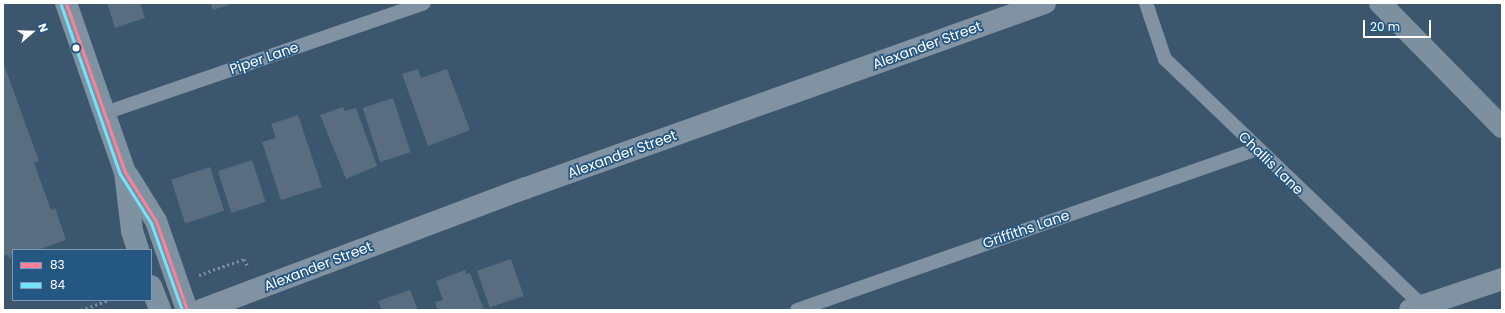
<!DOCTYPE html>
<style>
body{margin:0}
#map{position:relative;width:1505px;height:313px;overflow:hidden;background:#3b566d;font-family:Poppins,sans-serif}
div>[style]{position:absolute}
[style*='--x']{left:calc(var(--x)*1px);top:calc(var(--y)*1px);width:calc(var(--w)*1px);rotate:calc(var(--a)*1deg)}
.building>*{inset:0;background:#586d80;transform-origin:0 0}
.path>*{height:2.5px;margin-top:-1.25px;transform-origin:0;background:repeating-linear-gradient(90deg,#8192a3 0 2px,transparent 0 5px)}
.service>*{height:14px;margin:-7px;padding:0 7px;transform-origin:7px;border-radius:7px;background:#8192a3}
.minor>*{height:22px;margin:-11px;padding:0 11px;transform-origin:11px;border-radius:11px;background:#8192a3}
.secondary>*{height:22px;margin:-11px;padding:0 11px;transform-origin:11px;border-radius:11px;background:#7c909f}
.primary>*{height:22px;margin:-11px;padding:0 11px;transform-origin:11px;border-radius:11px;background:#7f92a1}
.bus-1>*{height:3px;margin:-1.5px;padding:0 1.5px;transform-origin:1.5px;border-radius:1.5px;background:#ff8098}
.bus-2>*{height:3px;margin:-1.5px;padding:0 1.5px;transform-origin:1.5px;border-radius:1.5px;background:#73e2fa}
.dots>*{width:11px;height:11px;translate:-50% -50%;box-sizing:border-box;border:2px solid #255783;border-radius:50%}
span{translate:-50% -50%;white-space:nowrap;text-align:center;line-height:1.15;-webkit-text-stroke:3.5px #255783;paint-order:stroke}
.street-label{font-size:14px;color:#fff}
.frame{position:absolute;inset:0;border:4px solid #fff;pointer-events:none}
.legend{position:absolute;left:12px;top:249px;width:140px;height:52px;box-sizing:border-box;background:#255783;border:1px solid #7c9ab5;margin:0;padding:5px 7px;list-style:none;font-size:12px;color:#fff}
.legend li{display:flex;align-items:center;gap:8px;height:20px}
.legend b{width:20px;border:1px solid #7c9ab5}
.north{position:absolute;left:12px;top:12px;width:40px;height:40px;-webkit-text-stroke:3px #255783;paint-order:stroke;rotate:70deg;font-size:11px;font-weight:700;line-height:16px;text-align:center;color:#fff}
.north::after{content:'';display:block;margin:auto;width:14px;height:18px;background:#fff;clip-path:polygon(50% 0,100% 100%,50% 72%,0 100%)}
.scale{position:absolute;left:1363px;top:20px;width:68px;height:18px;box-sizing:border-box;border:2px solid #fff;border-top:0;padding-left:5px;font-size:12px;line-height:14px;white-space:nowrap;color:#fff;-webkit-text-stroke:3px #255783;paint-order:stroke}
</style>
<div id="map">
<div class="building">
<i style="clip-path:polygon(107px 3px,140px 3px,145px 18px,115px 28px)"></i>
<i style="clip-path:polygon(210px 3px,234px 3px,213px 10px)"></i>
<i style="clip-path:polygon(3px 62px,39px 161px,34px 163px,51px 210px,55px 208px,66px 240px,37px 250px,13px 250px,10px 260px,8px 255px,3px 256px)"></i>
<i style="clip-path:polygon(418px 69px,421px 78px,447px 69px,470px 130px,428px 146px,402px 74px)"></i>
<i style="left:393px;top:98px;width:57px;height:32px;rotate:72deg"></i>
<i style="clip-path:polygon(343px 107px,345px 111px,356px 108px,377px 166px,346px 179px,320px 115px)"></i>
<i style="clip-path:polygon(298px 115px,322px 187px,281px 200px,262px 142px,276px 138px,271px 124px)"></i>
<i style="left:252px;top:160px;width:44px;height:36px;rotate:72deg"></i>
<i style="left:210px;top:167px;width:46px;height:41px;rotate:72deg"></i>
<i style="left:511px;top:259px;width:39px;height:36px;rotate:71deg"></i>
<i style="clip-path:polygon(465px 270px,467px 274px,470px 273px,484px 310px,438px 310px,435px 302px,443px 300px,436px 281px)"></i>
<i style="clip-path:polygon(410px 290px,418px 310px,382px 310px,378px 301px)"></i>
</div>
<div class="path">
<i style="--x:199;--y:275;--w:48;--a:-19.6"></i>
<i style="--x:244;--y:259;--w:10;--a:61"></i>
<i style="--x:81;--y:310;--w:30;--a:-20"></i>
</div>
<div class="service">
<i style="--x:1146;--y:3;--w:59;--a:71.3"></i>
<i style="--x:1165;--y:59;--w:363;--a:43.8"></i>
<i style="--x:105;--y:113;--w:337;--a:-19"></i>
<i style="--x:797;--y:310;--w:486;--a:-19.3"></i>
</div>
<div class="minor">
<i style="--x:201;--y:310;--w:347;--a:-20.6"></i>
<i style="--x:526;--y:188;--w:551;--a:-19.62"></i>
<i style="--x:1410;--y:310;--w:97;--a:-18.6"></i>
</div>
<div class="secondary">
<i style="--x:1380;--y:3;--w:174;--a:45.5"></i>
</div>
<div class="primary">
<i style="--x:66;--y:3;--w:179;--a:70.8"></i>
<i style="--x:125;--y:172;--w:59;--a:83.2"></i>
<i style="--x:132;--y:231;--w:20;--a:72"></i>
<i style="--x:128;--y:176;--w:53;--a:58.1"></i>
<i style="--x:156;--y:221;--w:94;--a:70.8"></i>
<i style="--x:151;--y:286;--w:26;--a:69"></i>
</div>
<div class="bus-1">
<i style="--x:66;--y:3;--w:179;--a:70.8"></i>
<i style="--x:125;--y:172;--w:58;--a:57.7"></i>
<i style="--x:156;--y:221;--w:94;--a:70.8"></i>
</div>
<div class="bus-2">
<i style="--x:61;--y:5;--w:179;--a:70.8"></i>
<i style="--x:120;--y:174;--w:58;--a:57.7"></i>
<i style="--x:151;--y:223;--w:92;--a:70.4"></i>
</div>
<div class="dots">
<i style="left:76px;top:48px;background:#fff"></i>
</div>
<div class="street-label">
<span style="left:927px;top:45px;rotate:-20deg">Alexander Street</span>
<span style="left:264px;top:58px;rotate:-19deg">Piper Lane</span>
<span style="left:622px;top:154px;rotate:-20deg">Alexander Street</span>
<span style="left:1271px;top:163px;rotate:44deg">Challis Lane</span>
<span style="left:1026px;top:229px;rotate:-19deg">Griffiths Lane</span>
<span style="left:318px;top:266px;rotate:-21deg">Alexander Street</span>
</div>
<div class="frame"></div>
<ul class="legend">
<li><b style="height:5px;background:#ff8098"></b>83</li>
<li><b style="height:5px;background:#73e2fa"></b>84</li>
</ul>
<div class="north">N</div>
<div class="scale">20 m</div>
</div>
